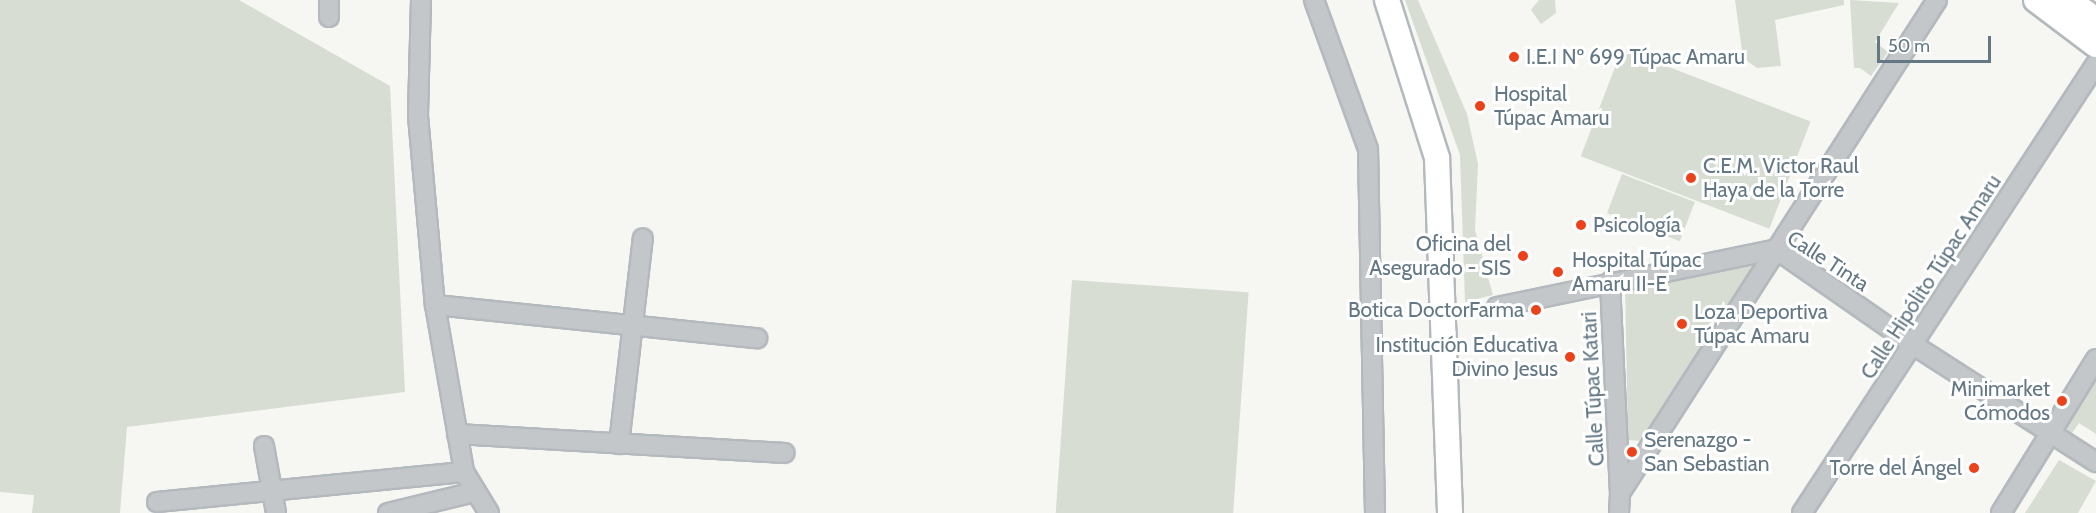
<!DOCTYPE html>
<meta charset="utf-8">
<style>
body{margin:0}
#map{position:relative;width:2096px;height:513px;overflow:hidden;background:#f6f6f2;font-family:Cabin,sans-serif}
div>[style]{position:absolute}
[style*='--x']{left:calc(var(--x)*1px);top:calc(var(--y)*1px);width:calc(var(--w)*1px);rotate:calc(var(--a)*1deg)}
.green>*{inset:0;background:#d7ddd3;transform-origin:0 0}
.roads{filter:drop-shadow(2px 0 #b3b9bd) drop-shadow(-2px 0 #b3b9bd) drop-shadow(0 2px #b3b9bd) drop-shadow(0 -2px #b3b9bd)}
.street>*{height:18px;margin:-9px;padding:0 9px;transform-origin:9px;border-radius:9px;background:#c3c7ca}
.secondary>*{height:24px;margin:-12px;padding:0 12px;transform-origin:12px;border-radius:12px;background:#fff}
.primary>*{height:27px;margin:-13.5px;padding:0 13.5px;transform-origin:13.5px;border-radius:13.5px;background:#fff}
.dots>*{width:16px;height:16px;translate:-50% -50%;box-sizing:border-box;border:3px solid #fff;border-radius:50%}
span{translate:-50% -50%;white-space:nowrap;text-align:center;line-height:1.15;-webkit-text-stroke:6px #fff;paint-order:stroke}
.poi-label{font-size:21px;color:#637784}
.left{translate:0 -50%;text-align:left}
.right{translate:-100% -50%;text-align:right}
.street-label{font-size:21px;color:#637784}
.scale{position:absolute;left:1877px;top:36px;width:114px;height:27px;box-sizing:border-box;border:3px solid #637784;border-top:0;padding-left:8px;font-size:18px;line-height:21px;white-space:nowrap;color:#637784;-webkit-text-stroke:4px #fff;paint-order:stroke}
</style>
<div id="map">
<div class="green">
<i style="clip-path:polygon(0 0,239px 0,390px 86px,405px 392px,127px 427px,120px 513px,32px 513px,34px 495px,0 492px)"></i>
<i style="clip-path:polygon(1405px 0,1418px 0,1467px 114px,1478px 164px,1475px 230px,1493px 295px,1465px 302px,1460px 155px)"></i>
<i style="clip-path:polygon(1539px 0,1555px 0,1556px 13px,1541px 24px,1531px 10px)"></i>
<i style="clip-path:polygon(1735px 0,1844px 0,1844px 5px,1775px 20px,1781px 66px,1757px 68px,1743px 58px)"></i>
<i style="clip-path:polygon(1850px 0,1899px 3px,1875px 42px,1888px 52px,1871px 76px,1860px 68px,1854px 68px)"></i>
<i style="left:1622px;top:49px;width:202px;height:115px;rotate:21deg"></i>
<i style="left:1622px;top:174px;width:78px;height:42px;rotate:21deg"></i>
<i style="clip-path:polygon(1768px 255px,1641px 441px,1628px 440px,1625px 284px)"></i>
<i style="left:1072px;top:280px;width:177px;height:234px;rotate:4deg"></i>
<i style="clip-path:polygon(2096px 369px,2096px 434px,2079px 423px,2072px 433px,2060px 425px)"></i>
<i style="clip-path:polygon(2059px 460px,2096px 481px,2078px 513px,2025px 513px)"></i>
</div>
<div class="roads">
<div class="street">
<i style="--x:421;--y:0;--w:116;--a:91.5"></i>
<i style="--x:418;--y:116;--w:190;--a:84.9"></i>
<i style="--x:435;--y:305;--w:169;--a:80.1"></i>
<i style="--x:464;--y:472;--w:48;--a:58.6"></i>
<i style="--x:1314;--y:0;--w:158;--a:70.1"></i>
<i style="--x:1368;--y:149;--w:364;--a:88.9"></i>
<i style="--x:329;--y:17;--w:17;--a:-90"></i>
<i style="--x:1610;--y:282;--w:211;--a:87.3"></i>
<i style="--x:435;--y:305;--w:324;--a:5.9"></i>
<i style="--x:1497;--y:307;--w:285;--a:-11.7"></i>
<i style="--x:1776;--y:249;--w:169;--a:34.9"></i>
<i style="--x:1915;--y:346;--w:215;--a:32.7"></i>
<i style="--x:457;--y:434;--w:328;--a:3.3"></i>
<i style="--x:619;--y:444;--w:207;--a:-83.4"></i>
<i style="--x:264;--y:446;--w:68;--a:79.8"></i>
<i style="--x:157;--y:502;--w:308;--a:-5.6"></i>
<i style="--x:388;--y:513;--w:89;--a:-13.6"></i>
<i style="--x:1619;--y:513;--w:20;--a:-87"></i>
<i style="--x:1620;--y:493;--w:586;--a:-57.26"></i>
<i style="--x:1802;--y:513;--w:537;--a:-56.78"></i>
<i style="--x:2001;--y:513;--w:181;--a:-58.3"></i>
</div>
<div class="secondary">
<i style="--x:1387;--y:0;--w:166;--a:72.4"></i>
<i style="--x:1437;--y:158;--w:355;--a:87.9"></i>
<i style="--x:2036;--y:0;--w:75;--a:36.9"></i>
</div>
<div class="primary">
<i style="--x:2066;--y:0;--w:37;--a:36"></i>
</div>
</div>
<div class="dots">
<i style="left:1514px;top:57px;background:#eb421c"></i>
<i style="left:1480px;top:106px;background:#eb421c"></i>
<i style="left:1691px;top:178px;background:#eb421c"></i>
<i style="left:1581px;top:225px;background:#eb421c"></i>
<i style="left:1523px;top:256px;background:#eb421c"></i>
<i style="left:1558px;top:272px;background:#eb421c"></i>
<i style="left:1536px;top:310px;background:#eb421c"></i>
<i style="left:1682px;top:324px;background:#eb421c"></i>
<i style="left:1570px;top:357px;background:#eb421c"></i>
<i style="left:2062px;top:401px;background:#eb421c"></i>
<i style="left:1632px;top:452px;background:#eb421c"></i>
<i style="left:1974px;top:468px;background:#eb421c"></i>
</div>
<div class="poi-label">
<span class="left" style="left:1526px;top:57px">I.E.I Nº 699 Túpac Amaru</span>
<span class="left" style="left:1494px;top:106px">Hospital<br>Túpac Amaru</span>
<span class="left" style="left:1703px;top:178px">C.E.M. Victor Raul<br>Haya de la Torre</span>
<span class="left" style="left:1593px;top:225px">Psicología</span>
<span class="right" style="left:1511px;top:256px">Oficina del<br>Asegurado - SIS</span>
<span class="left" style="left:1572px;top:272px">Hospital Túpac<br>Amaru II-E</span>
<span class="right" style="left:1524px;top:310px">Botica DoctorFarma</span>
<span class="left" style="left:1694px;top:324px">Loza Deportiva<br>Túpac Amaru</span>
<span class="right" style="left:1558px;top:357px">Institución Educativa<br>Divino Jesus</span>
<span class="right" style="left:2050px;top:401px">Minimarket<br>Cómodos</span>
<span class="left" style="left:1644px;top:452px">Serenazgo -<br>San Sebastian</span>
<span class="right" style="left:1962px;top:468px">Torre del Ángel</span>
</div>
<div class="street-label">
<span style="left:1828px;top:261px;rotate:33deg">Calle Tinta</span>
<span style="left:1931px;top:277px;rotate:-57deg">Calle Hipólito Túpac Amaru</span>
<span style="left:1593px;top:389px;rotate:-93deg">Calle Túpac Katari</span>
</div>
<div class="scale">50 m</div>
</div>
